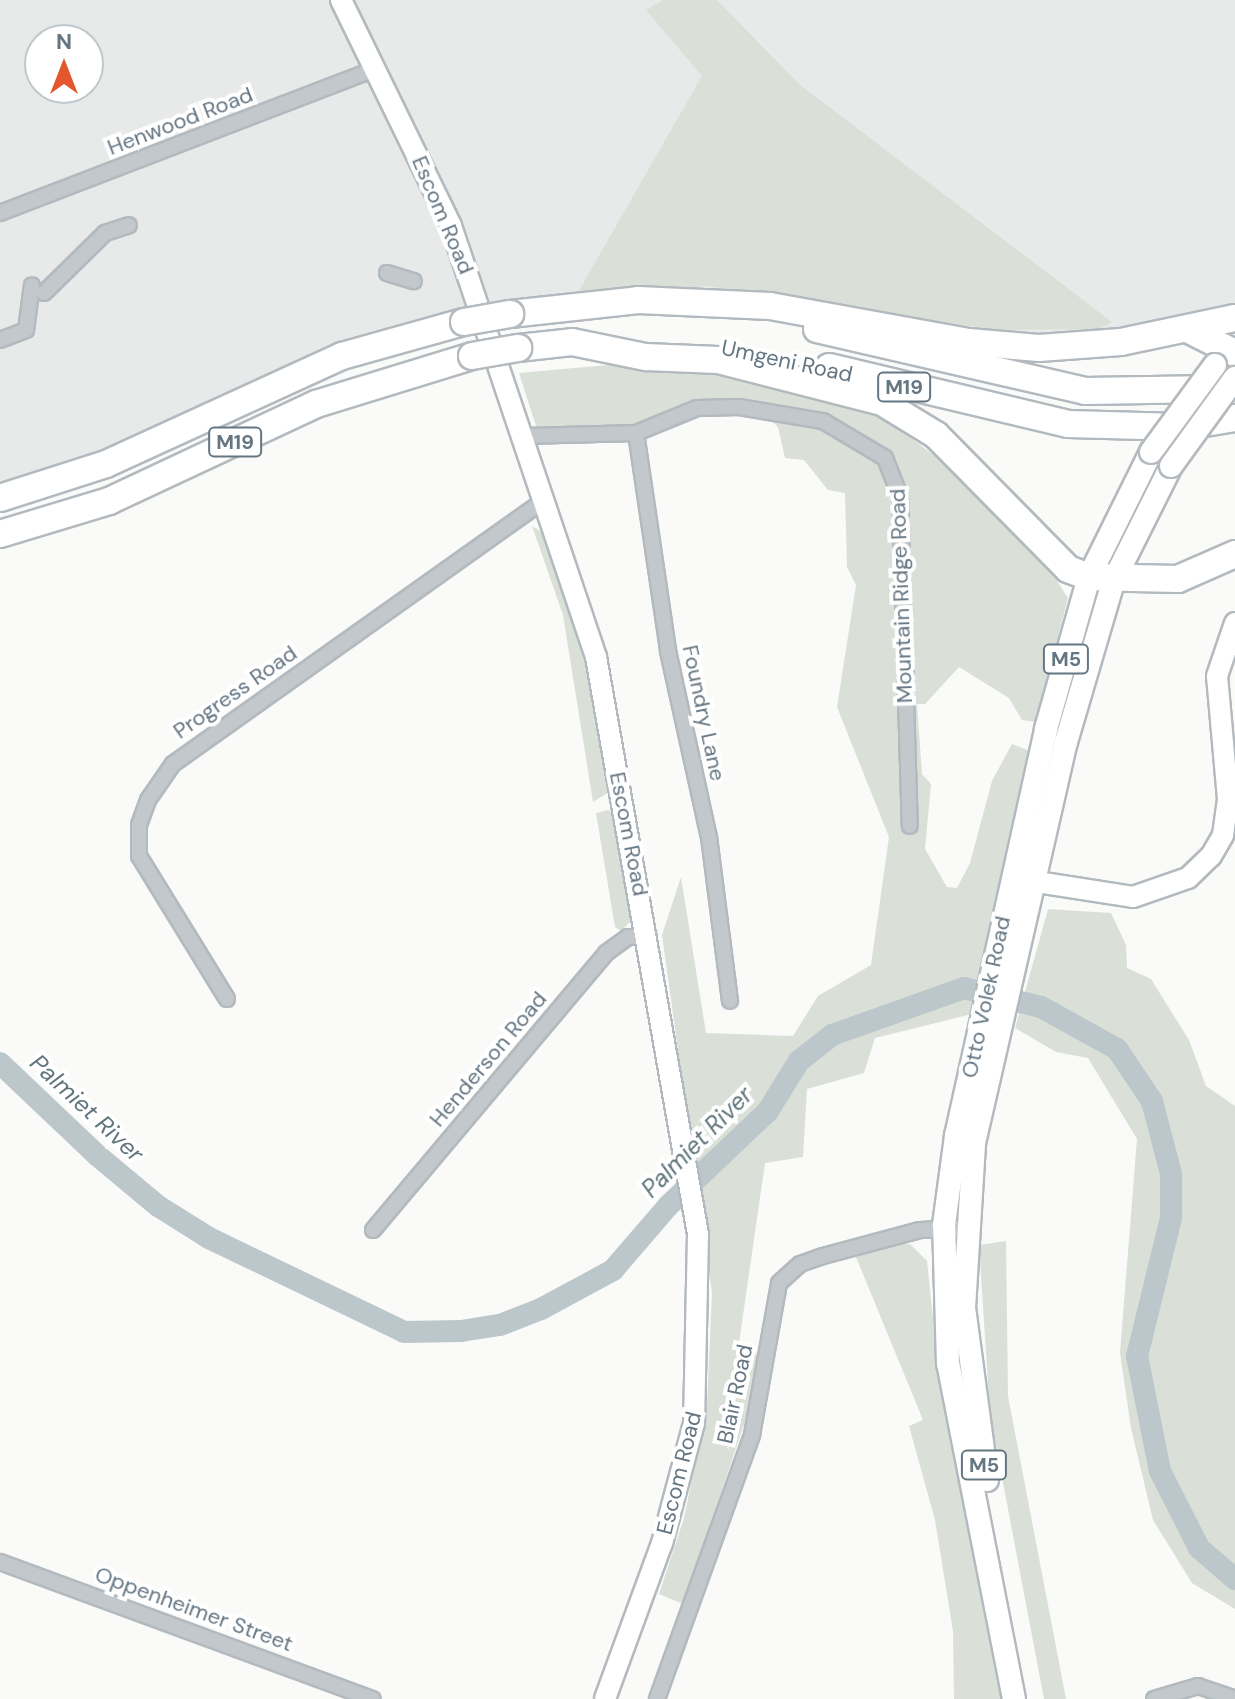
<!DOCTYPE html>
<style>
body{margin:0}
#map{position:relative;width:1235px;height:1699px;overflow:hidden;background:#fafaf8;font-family:"DM Sans",sans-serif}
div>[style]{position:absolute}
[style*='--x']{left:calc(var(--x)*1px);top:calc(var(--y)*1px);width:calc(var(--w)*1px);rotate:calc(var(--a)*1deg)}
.built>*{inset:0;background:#e8e9e9}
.green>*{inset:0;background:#dadfd7}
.river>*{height:22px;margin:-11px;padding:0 11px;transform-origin:11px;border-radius:11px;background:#bbc7cb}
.roads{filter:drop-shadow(2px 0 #b3babf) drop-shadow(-2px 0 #b3babf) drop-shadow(0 2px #b3babf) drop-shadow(0 -2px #b3babf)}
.street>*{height:14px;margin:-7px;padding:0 7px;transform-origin:7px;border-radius:7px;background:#c3c8cc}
.secondary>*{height:20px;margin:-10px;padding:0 10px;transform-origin:10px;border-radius:10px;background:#fff}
.primary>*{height:22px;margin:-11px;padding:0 11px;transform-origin:11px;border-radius:11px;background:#fff}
.highway>*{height:26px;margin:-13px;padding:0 13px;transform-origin:13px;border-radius:13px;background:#fff}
.bridges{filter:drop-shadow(2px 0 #b5babe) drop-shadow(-2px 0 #b5babe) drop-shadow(0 2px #b5babe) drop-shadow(0 -2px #b5babe)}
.primary-bridge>*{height:22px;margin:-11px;padding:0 11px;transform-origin:11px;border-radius:11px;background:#fff}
.highway-bridge>*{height:26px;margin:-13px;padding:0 13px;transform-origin:13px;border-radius:13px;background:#fff}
span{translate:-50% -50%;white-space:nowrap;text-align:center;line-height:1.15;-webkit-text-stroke:8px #fff;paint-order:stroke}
.shield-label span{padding:2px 6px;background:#fff;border:2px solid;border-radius:6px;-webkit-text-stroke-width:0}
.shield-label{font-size:20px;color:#657683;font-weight:700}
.street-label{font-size:22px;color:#657683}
.water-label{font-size:24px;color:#60757c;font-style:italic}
.north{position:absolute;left:24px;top:24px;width:80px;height:80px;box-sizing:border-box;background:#fff;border:2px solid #c1c8cd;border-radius:50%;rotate:0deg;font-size:22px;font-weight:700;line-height:32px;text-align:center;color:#657683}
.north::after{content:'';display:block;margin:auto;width:28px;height:36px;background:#e4572e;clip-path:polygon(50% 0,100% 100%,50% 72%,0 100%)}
</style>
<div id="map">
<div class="built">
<i style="clip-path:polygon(evenodd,0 0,1235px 0,1235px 318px,1039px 347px,769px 305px,465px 321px,0 497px,0 0,40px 40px,88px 40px,88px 88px,40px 88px,40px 40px)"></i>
</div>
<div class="green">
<i style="clip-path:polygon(663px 0,717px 0,800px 85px,1112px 322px,1099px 329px,998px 330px,708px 286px,577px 294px,702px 76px,646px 10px)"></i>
<i style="clip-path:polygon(608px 365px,724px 373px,880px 415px,970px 482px,1041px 556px,1068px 598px,1036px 722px,1022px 720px,1009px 698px,959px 667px,925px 704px,917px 704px,922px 774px,931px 784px,925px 849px,947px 887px,957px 888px,970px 863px,992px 781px,1012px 744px,1032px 752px,972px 1014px,875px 1038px,864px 1073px,807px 1089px,803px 1157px,765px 1163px,738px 1350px,759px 1354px,749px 1410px,683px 1604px,659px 1594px,684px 1518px,707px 1406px,712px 1293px,662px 935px,681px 877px,706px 1033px,793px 1036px,818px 996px,871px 965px,889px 837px,837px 707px,856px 585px,847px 567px,845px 493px,828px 490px,804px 460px,785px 458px,778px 427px,760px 410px,697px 408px,649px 427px,536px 426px,519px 373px)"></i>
<i style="clip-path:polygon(532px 526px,545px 534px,595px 697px,612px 790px,593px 802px,563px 615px)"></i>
<i style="clip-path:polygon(608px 810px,615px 814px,632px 920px,621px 931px,615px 927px,596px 813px)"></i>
<i style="clip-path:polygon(1048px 909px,1111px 913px,1126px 945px,1127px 968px,1151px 979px,1189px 1040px,1206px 1086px,1235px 1106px,1235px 1609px,1192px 1583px,1153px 1520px,1131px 1428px,1120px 1353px,1137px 1139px,1088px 1058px,1056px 1052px,1015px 1028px)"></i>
<i style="clip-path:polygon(1006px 1241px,1008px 1396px,1066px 1699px,1044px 1699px,990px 1414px,979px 1245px)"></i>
<i style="clip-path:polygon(897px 1244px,910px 1244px,927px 1261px,937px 1356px,1003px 1699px,954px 1699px,953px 1631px,935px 1520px,909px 1426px,923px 1420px,856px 1257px)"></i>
</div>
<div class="river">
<i style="--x:0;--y:1063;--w:135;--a:43.5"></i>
<i style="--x:98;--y:1156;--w:78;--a:39.8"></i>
<i style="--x:158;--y:1206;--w:60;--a:32.1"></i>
<i style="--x:209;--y:1238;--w:216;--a:25.7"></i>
<i style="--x:404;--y:1332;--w:57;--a:-1"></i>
<i style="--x:461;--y:1331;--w:39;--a:-9"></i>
<i style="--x:500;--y:1325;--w:44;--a:-21.3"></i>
<i style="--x:541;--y:1309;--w:82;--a:-28.4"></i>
<i style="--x:613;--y:1270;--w:84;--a:-49.3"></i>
<i style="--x:668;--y:1206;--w:138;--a:-43.5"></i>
<i style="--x:768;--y:1111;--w:59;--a:-58.2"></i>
<i style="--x:799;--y:1061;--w:42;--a:-38.2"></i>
<i style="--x:832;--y:1035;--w:140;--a:-19.6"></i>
<i style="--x:964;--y:988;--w:79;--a:13.9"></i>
<i style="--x:1041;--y:1007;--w:87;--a:28.9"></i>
<i style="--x:1117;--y:1049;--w:63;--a:56.1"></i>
<i style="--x:1152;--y:1101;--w:75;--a:75.4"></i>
<i style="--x:1171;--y:1174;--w:44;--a:90"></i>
<i style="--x:1171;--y:1218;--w:142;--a:103.8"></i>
<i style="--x:1137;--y:1356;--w:117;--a:78.7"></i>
<i style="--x:1160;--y:1471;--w:86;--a:63.1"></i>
<i style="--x:1199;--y:1548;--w:48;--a:40.7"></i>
</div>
<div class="roads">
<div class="street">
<i style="--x:0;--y:213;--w:403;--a:-21"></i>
<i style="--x:387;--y:273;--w:28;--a:17"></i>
<i style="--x:44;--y:293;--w:86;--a:-44.5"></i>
<i style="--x:105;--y:233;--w:25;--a:-18"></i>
<i style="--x:0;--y:340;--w:28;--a:-21"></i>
<i style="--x:26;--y:330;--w:45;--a:-82.4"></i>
<i style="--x:636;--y:433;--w:220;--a:81.6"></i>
<i style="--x:668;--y:651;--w:190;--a:77.6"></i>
<i style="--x:709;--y:837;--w:165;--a:82.7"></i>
<i style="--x:525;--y:436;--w:111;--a:-1.5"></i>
<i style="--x:636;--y:433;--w:66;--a:-22.3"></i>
<i style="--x:697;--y:408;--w:42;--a:-1.4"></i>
<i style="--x:739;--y:407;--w:85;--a:9.5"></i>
<i style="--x:823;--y:421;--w:72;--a:30.8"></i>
<i style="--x:885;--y:458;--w:41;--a:68.5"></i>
<i style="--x:900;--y:496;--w:330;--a:88.3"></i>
<i style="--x:227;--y:999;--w:168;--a:-121.6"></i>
<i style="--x:139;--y:856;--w:31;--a:-90"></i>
<i style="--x:139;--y:825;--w:27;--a:-70"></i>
<i style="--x:148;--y:800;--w:44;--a:-55.2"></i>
<i style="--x:173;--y:764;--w:455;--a:-35.4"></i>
<i style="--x:373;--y:1230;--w:362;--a:-49.9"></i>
<i style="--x:606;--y:953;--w:27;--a:-36"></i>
<i style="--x:628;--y:937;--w:21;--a:0"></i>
<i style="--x:0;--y:1562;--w:397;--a:20.2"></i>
<i style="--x:657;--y:1699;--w:281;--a:-70.2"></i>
<i style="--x:752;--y:1435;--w:154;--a:-79.9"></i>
<i style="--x:779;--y:1283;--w:28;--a:-42"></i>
<i style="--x:800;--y:1264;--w:24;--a:-19"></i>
<i style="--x:823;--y:1256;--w:100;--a:-15"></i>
<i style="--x:920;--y:1230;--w:45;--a:-2.5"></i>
<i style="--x:1154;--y:1699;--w:46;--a:-16.5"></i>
<i style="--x:1198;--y:1686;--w:39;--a:19"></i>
</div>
<div class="secondary">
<i style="--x:341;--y:0;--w:251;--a:64"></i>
<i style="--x:451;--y:226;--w:455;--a:71.4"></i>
<i style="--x:596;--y:657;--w:586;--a:79.98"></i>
<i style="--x:698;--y:1234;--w:189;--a:91.2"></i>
<i style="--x:694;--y:1423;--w:124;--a:104.9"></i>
<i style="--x:662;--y:1543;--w:166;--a:110.1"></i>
<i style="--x:1018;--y:879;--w:116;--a:8.9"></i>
<i style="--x:1133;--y:897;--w:58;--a:-19.1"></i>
<i style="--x:1188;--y:878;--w:32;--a:-44"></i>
<i style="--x:1211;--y:856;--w:24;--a:-60"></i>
<i style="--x:1223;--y:835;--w:36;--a:-82"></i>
<i style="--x:1228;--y:799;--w:123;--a:-95.1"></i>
<i style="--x:1217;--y:676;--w:56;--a:-71.2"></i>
</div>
<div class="primary">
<i style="--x:987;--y:1480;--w:174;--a:-97.6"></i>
<i style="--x:964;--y:1308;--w:165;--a:-86.5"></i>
<i style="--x:974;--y:1143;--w:411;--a:-77.1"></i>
<i style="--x:1066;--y:742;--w:167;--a:-73.6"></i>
<i style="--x:1113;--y:582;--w:130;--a:-63.4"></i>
<i style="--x:1014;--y:1699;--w:341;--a:-101.1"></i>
<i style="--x:948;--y:1364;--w:139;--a:-91.6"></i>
<i style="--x:944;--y:1225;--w:90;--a:-82.3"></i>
<i style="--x:956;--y:1136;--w:417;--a:-77.5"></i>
<i style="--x:1046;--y:729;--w:158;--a:-74.2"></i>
<i style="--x:1089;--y:577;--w:140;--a:-63.6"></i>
</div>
<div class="highway">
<i style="--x:510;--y:314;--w:129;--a:-6.2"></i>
<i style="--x:638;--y:300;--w:132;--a:2.6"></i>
<i style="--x:770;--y:306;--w:202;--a:10.3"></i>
<i style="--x:969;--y:342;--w:70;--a:4.9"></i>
<i style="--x:1039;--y:348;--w:82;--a:-4.2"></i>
<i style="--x:1121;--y:342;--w:116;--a:-11.9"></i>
<i style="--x:817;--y:329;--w:275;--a:13"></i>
<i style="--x:1085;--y:391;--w:129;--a:-0.9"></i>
<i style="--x:1187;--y:329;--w:54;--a:26.6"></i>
<i style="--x:518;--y:348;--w:54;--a:-6.3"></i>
<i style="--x:572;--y:342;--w:76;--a:11.5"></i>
<i style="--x:646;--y:357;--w:72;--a:2.4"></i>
<i style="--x:718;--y:360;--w:169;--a:14.4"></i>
<i style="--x:882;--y:402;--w:63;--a:31.4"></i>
<i style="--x:936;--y:435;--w:188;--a:45.4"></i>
<i style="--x:1068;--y:569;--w:22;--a:21"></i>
<i style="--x:1089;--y:577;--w:89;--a:1.3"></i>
<i style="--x:1178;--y:579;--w:62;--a:-23.7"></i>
<i style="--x:829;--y:367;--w:246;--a:13.4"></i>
<i style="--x:1068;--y:424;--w:113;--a:1.5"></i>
<i style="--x:1181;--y:427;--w:55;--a:-9.5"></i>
<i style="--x:0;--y:498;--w:111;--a:-17.8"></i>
<i style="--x:106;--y:464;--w:260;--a:-24.6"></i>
<i style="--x:342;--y:356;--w:127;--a:-15.6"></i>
<i style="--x:0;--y:534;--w:114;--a:-16.8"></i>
<i style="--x:109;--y:501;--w:229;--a:-25.1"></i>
<i style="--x:316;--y:404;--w:163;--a:-17.1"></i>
</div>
</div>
<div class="bridges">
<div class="primary-bridge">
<i style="--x:1151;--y:452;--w:108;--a:-53.7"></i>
<i style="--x:1171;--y:466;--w:109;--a:-54"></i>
</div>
<div class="highway-bridge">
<i style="--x:464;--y:322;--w:47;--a:-9.9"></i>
<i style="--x:472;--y:356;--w:47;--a:-9.9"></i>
</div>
</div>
<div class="shield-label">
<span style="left:904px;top:387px">M19</span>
<span style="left:235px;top:442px">M19</span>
<span style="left:1066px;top:659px">M5</span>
<span style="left:984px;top:1465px">M5</span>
</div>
<div class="street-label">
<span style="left:180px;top:121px;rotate:-21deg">Henwood Road</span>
<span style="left:443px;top:215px;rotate:67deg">Escom Road</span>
<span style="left:787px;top:361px;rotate:12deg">Umgeni Road</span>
<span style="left:901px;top:596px;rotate:-92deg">Mountain Ridge Road</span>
<span style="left:235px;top:692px;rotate:-35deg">Progress Road</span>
<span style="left:704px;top:713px;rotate:78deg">Foundry Lane</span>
<span style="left:629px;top:834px;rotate:79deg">Escom Road</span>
<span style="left:986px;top:997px;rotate:-78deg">Otto Volek Road</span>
<span style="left:488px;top:1059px;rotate:-50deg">Henderson Road</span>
<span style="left:735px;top:1394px;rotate:-78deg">Blair Road</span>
<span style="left:679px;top:1473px;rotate:-76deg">Escom Road</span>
<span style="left:194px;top:1609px;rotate:20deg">Oppenheimer Street</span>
</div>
<div class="water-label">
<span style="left:87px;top:1108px;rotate:43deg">Palmiet River</span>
<span style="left:697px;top:1142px;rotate:-45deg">Palmiet River</span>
</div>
<div class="north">N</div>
</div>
